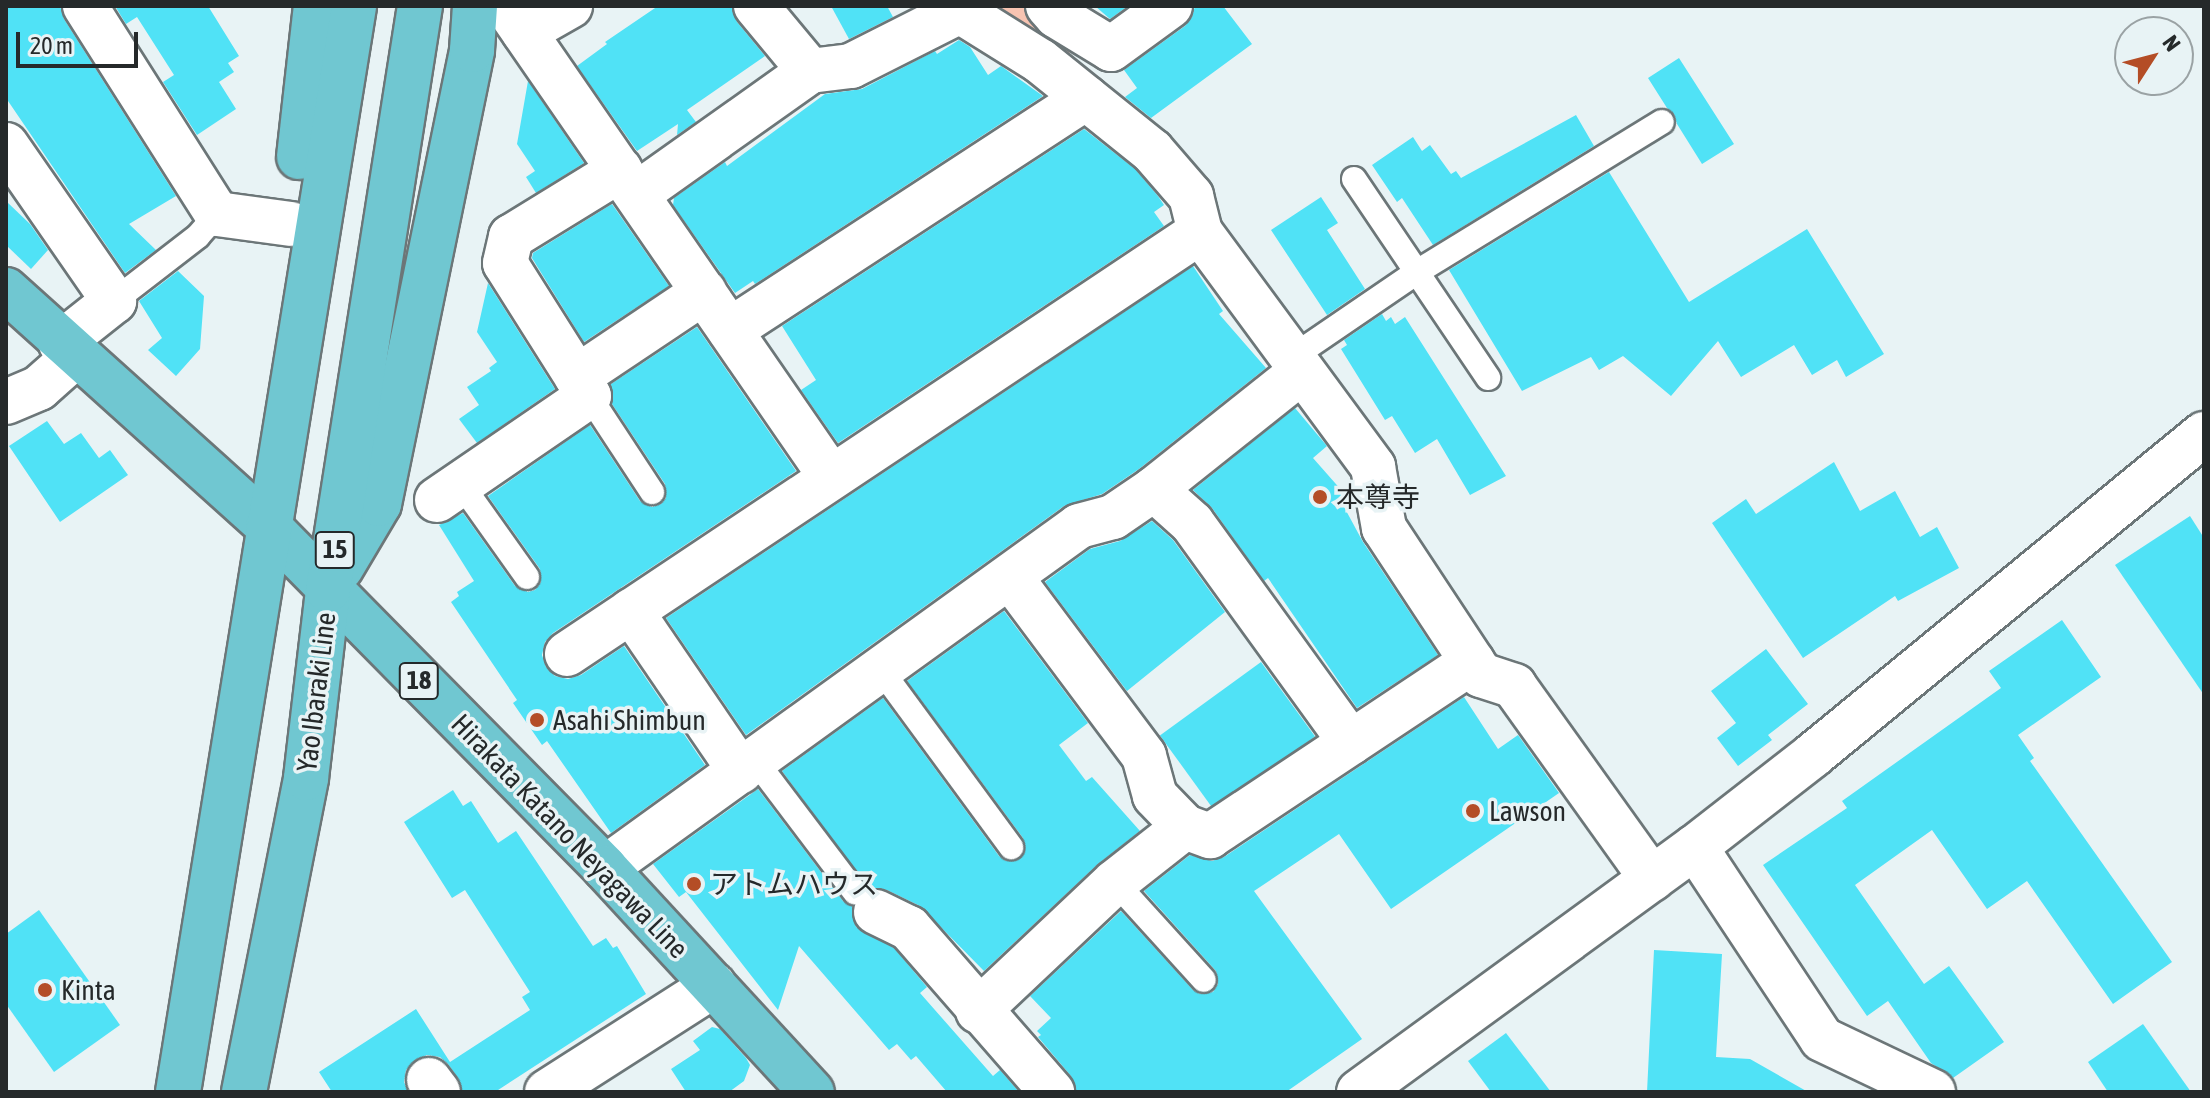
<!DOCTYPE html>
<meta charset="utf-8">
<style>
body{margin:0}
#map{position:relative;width:2210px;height:1098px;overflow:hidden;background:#e8f3f5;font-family:"Asap Condensed","Noto Sans JP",sans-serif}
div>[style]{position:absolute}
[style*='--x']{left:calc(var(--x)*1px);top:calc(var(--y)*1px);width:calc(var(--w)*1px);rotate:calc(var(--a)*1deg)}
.green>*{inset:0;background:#f8c4b2}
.building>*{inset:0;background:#50e2f6;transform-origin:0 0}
.roads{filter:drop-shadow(2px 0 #6c7678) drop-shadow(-2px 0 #6c7678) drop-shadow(0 2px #6c7678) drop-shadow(0 -2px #6c7678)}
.lane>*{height:24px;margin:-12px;padding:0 12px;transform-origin:12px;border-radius:12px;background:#fff}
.street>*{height:44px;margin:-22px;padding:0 22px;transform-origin:22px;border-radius:22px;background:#fff}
.secondary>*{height:44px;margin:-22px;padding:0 22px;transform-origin:22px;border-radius:22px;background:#fff}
.primary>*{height:44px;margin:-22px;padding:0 22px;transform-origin:22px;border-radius:22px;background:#70c7d1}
.dots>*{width:22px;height:22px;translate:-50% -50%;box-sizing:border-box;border:4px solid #e8f3f5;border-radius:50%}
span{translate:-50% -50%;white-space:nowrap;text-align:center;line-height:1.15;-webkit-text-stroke:7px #e8f3f5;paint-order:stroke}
.shield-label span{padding:2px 6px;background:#e8f3f5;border:2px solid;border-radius:6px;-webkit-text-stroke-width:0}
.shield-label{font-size:26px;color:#25292a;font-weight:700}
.poi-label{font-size:28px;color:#25292a}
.left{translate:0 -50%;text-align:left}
.street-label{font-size:28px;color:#25292a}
.frame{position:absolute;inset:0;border:8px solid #25292a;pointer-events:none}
.north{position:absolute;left:2114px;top:16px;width:80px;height:80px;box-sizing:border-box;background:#e8f3f5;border:2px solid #9aa2a4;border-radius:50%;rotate:54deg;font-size:22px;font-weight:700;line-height:32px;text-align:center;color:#25292a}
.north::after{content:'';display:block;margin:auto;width:28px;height:36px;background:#b44d26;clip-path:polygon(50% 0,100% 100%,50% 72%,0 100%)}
.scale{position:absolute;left:16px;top:32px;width:122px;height:36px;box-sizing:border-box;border:4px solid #25292a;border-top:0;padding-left:10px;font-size:24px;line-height:28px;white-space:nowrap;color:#25292a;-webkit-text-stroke:6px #e8f3f5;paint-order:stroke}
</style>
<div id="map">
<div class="green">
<i style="clip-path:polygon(981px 6px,1034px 6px,1084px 47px,1061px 56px)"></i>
</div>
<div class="building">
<i style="clip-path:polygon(6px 6px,60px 6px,64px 19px,176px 196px,129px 224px,156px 250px,125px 273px,6px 98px)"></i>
<i style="clip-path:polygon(115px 6px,208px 6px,239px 56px,228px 63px,234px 72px,219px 82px,236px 109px,197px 135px,163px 82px,174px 75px,137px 17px,126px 24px)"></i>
<i style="clip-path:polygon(658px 6px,732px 6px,737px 22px,765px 56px,687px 110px,696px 122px,677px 135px,678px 124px,637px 151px,577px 66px,607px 44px,605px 42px)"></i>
<i style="clip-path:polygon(831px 6px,887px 6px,893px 17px,849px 39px)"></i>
<i style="clip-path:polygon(1095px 6px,1128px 6px,1110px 19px)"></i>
<i style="clip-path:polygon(1195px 6px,1223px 6px,1252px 44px,1151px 118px,1125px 97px,1137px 88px,1124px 70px,1185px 26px,1192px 17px)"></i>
<i style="clip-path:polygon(959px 40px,970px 47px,988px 75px,1001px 66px,1043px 96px,755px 284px,753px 281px,735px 293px,673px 205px,674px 198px,725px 162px,727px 166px,825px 94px,862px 89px,935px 51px,937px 54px)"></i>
<i style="clip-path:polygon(1679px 58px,1734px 144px,1702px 164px,1677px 124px,1674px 114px,1667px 108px,1648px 78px)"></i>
<i style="clip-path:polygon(528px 81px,584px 163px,536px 193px,526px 177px,535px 171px,517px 144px)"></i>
<i style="clip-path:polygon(1576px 115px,1594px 146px,1433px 245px,1402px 198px,1397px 202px,1372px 165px,1413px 137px,1422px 151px,1430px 145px,1451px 174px,1456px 171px,1461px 178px)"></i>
<i style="clip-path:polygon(1084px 129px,1135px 169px,1158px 196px,1164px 205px,1154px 212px,1164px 226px,838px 443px,801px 390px,816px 380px,782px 326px)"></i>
<i style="clip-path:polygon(1609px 172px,1689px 302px,1807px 229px,1884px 354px,1846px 377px,1837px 360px,1812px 375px,1794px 345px,1741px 377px,1718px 341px,1671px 396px,1623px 356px,1599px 370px,1591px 357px,1522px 391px,1449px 270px)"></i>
<i style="clip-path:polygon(1321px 197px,1338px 223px,1327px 230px,1365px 289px,1327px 315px,1271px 230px)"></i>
<i style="clip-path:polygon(6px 201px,30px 224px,48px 250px,31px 269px,6px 245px)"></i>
<i style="clip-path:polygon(612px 204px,669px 286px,584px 342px,532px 258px,533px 253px)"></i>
<i style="clip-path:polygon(1193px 266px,1223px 311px,1219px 314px,1266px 368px,1139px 469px,1102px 494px,1064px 506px,746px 735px,666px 618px)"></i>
<i style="clip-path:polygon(178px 271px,204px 296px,200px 349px,176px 376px,148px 350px,162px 338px,139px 301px)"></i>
<i style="clip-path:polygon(488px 283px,555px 389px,477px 443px,459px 419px,479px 405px,467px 387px,491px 371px,489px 368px,497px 362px,477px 332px)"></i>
<i style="clip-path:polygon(1382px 314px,1386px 321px,1391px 317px,1395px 324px,1405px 317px,1506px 476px,1470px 495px,1437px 439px,1415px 453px,1392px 416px,1385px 420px,1341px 349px,1347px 345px,1344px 340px)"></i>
<i style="clip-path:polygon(697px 327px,796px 471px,553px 633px,545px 642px,542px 655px,546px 667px,555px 676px,568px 679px,581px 675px,624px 646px,705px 765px,611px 833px,547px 741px,542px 745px,513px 703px,517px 700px,451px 602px,459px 596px,457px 592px,474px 581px,439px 525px,463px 513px,515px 586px,528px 592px,535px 590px,541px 582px,540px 569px,488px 496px,590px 425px,640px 501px,652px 507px,661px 504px,666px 498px,665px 484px,612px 404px,611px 384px)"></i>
<i style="clip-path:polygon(1295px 408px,1327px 446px,1313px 458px,1350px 500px,1343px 505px,1363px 542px,1438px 655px,1357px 708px,1268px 578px,1264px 581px,1212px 508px,1193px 490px)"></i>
<i style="clip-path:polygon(47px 421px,64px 444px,81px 433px,99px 458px,110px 450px,128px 475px,60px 522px,9px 446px)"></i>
<i style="clip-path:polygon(1834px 462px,1860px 511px,1895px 491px,1920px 537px,1937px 527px,1959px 568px,1898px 601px,1895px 596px,1803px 658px,1712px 523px,1746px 499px,1756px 514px)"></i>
<i style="clip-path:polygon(2190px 516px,2204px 538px,2204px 695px,2115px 565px)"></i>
<i style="clip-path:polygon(1152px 521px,1173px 540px,1225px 612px,1127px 691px,1045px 582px,1090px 549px,1120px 541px)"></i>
<i style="clip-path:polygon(1004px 611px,1088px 723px,1059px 745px,1086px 781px,1092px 777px,1140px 831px,1098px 864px,984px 971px,920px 906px,887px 890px,869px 889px,782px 771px,883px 698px,999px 856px,1006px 861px,1019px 859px,1025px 852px,1023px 838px,907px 681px)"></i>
<i style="clip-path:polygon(2062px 620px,2101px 677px,2018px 735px,2034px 758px,2030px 761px,2172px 962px,2113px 1004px,2027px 881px,1987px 909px,1932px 830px,1855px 885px,1924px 984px,1949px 966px,2004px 1042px,1953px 1078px,1931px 1063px,1888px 1001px,1867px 1016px,1763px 865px,1847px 808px,1842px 801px,2001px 688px,1989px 671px)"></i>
<i style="clip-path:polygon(1766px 649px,1808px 704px,1768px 735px,1772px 740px,1738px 766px,1717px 738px,1736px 723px,1711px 691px)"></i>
<i style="left:1261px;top:662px;width:92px;height:125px;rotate:54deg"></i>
<i style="clip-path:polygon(1464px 697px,1498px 749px,1518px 735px,1559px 793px,1391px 909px,1339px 834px,1254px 891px,1362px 1039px,1286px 1092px,1076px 1092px,1071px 1076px,1038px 1037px,1041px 1035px,1037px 1031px,1051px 1018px,1030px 996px,1121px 911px,1193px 990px,1200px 994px,1213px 992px,1218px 984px,1216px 971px,1144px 891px,1190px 855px,1212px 861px,1224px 857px)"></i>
<i style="clip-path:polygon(758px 789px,843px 901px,852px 906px,856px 927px,894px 948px,927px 987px,920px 993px,993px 1076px,1000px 1070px,1019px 1092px,947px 1092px,916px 1056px,911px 1060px,897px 1044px,889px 1050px,799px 946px,778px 1010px,686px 892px,679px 897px,653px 864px)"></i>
<i style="clip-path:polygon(453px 790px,463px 806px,471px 801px,498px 843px,516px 831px,593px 946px,606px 938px,613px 948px,617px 946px,646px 994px,495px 1092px,462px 1092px,458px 1078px,448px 1064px,440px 1057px,427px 1055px,415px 1060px,406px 1070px,404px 1082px,408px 1092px,332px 1092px,319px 1072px,416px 1009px,450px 1062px,530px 1010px,522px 997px,530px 992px,465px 890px,452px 898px,404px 822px)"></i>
<i style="clip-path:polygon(39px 910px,120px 1025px,54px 1072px,6px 1004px,6px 934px)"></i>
<i style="clip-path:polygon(1654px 950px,1722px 954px,1716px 1057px,1750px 1059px,1808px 1092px,1647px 1092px)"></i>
<i style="clip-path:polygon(2143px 1024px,2191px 1092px,2108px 1092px,2088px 1062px)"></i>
<i style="clip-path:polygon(712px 1027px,720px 1029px,746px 1058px,750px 1065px,744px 1081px,729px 1092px,686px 1092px,671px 1069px,700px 1050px,693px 1041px)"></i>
<i style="clip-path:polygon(1506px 1033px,1551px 1092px,1491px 1092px,1468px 1061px)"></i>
</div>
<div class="roads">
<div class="lane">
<i style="--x:1354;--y:179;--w:240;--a:56"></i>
<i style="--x:114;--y:301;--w:106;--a:-37.7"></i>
<i style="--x:198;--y:236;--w:29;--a:-49"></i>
<i style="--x:1291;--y:358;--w:153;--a:-34.3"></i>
<i style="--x:1417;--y:272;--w:287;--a:-31.5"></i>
<i style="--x:589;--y:396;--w:115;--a:56.7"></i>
<i style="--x:461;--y:484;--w:114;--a:54.6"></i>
<i style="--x:881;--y:670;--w:220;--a:53.7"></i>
<i style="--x:755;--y:760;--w:166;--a:52.9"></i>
<i style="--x:1115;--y:882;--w:132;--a:47.8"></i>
</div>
<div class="street">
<i style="--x:85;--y:6;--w:246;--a:57.6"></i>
<i style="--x:217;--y:214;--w:75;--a:7.7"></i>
<i style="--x:506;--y:6;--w:572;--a:55.39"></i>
<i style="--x:756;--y:6;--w:85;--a:50.3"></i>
<i style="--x:1048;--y:6;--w:13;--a:48"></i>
<i style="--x:1057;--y:16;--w:63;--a:31.4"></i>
<i style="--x:1111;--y:49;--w:73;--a:-36.1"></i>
<i style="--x:524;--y:32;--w:53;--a:-29.5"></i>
<i style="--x:6;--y:145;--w:190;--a:55.3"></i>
<i style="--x:114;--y:301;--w:68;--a:141.6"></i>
<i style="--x:637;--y:194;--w:212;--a:-35.4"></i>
<i style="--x:810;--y:71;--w:41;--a:-7"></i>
<i style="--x:851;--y:66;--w:122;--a:-26.8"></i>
<i style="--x:960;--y:11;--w:94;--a:32"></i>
<i style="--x:1040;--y:61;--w:144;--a:38.8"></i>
<i style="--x:1152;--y:151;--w:60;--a:49.1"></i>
<i style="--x:1191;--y:196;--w:37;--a:76"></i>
<i style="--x:1200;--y:232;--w:292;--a:53.6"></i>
<i style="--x:1373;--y:467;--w:62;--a:79.8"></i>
<i style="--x:1384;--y:528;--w:176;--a:56.6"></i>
<i style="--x:1481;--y:675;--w:35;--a:18"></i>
<i style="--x:1514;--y:686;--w:237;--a:54.4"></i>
<i style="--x:730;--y:330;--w:425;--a:-33.1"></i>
<i style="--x:577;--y:377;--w:153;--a:-33.8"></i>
<i style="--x:6;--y:402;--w:36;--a:-23"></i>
<i style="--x:39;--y:388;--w:48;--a:-41.6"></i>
<i style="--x:1154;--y:489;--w:51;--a:41.8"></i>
<i style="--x:1192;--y:523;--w:271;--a:54.1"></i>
<i style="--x:437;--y:500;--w:184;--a:-34.4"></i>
<i style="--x:589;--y:396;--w:157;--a:-122.3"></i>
<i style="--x:505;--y:263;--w:27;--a:-77"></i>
<i style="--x:511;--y:237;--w:128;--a:-31.6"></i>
<i style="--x:1011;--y:578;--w:222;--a:53.2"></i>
<i style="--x:1144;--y:756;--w:41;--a:74.6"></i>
<i style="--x:1155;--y:796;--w:43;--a:45.9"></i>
<i style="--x:1185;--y:827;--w:27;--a:20"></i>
<i style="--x:1210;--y:836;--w:315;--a:-33.6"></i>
<i style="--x:631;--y:611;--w:194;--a:55.7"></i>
<i style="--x:567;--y:654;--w:761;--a:-33.69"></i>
<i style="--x:1695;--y:847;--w:230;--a:56.5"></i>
<i style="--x:1822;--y:1039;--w:123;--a:25.5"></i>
<i style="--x:605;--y:868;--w:584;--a:-35.81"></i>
<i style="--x:1079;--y:526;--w:35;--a:-15"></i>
<i style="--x:1113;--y:517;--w:50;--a:-34.3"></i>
<i style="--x:1154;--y:489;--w:188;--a:-38.5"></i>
<i style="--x:876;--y:912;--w:37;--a:26"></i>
<i style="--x:909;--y:928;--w:218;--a:48.9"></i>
<i style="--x:978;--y:1011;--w:188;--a:-43.3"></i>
<i style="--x:1115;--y:882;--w:89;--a:-38.2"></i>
<i style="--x:429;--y:1080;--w:15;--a:53"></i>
<i style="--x:547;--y:1092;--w:198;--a:-32.6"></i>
</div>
<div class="secondary">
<i style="--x:1359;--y:1092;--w:416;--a:-36.1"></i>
<i style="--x:1695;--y:847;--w:150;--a:-37.9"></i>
<i style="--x:1813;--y:755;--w:506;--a:-39.39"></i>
</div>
<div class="primary">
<i style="--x:299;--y:157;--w:152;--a:-83.6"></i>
<i style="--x:6;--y:290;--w:353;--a:42"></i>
<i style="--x:268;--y:526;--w:480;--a:45.4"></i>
<i style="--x:605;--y:868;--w:305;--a:47.3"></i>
<i style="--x:341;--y:568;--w:74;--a:-59.3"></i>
<i style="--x:379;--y:504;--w:463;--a:-78.4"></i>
<i style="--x:472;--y:50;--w:44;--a:-86.1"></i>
<i style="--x:178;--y:1092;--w:1100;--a:-80.79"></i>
<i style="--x:244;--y:1092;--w:320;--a:-78.8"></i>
<i style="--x:306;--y:778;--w:189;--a:-83.3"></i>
<i style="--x:328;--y:590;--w:591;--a:-81.05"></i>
</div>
</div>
<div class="dots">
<i style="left:1320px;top:497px;background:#b44d26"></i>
<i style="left:537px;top:720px;background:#b44d26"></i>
<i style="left:1473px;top:811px;background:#b44d26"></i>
<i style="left:694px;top:884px;background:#b44d26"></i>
<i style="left:45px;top:990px;background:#b44d26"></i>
</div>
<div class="shield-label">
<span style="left:335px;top:550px">15</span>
<span style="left:419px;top:681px">18</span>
</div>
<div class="poi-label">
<span class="left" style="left:1336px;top:497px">本尊寺</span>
<span class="left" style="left:553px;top:720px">Asahi Shimbun</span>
<span class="left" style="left:1489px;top:811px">Lawson</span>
<span class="left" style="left:710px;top:884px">アトムハウス</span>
<span class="left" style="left:61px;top:990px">Kinta</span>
</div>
<div class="street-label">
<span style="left:316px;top:692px;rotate:-83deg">Yao Ibaraki Line</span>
<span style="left:570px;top:836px;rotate:46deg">Hirakata Katano Neyagawa Line</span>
</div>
<div class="frame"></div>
<div class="north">N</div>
<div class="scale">20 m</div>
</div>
